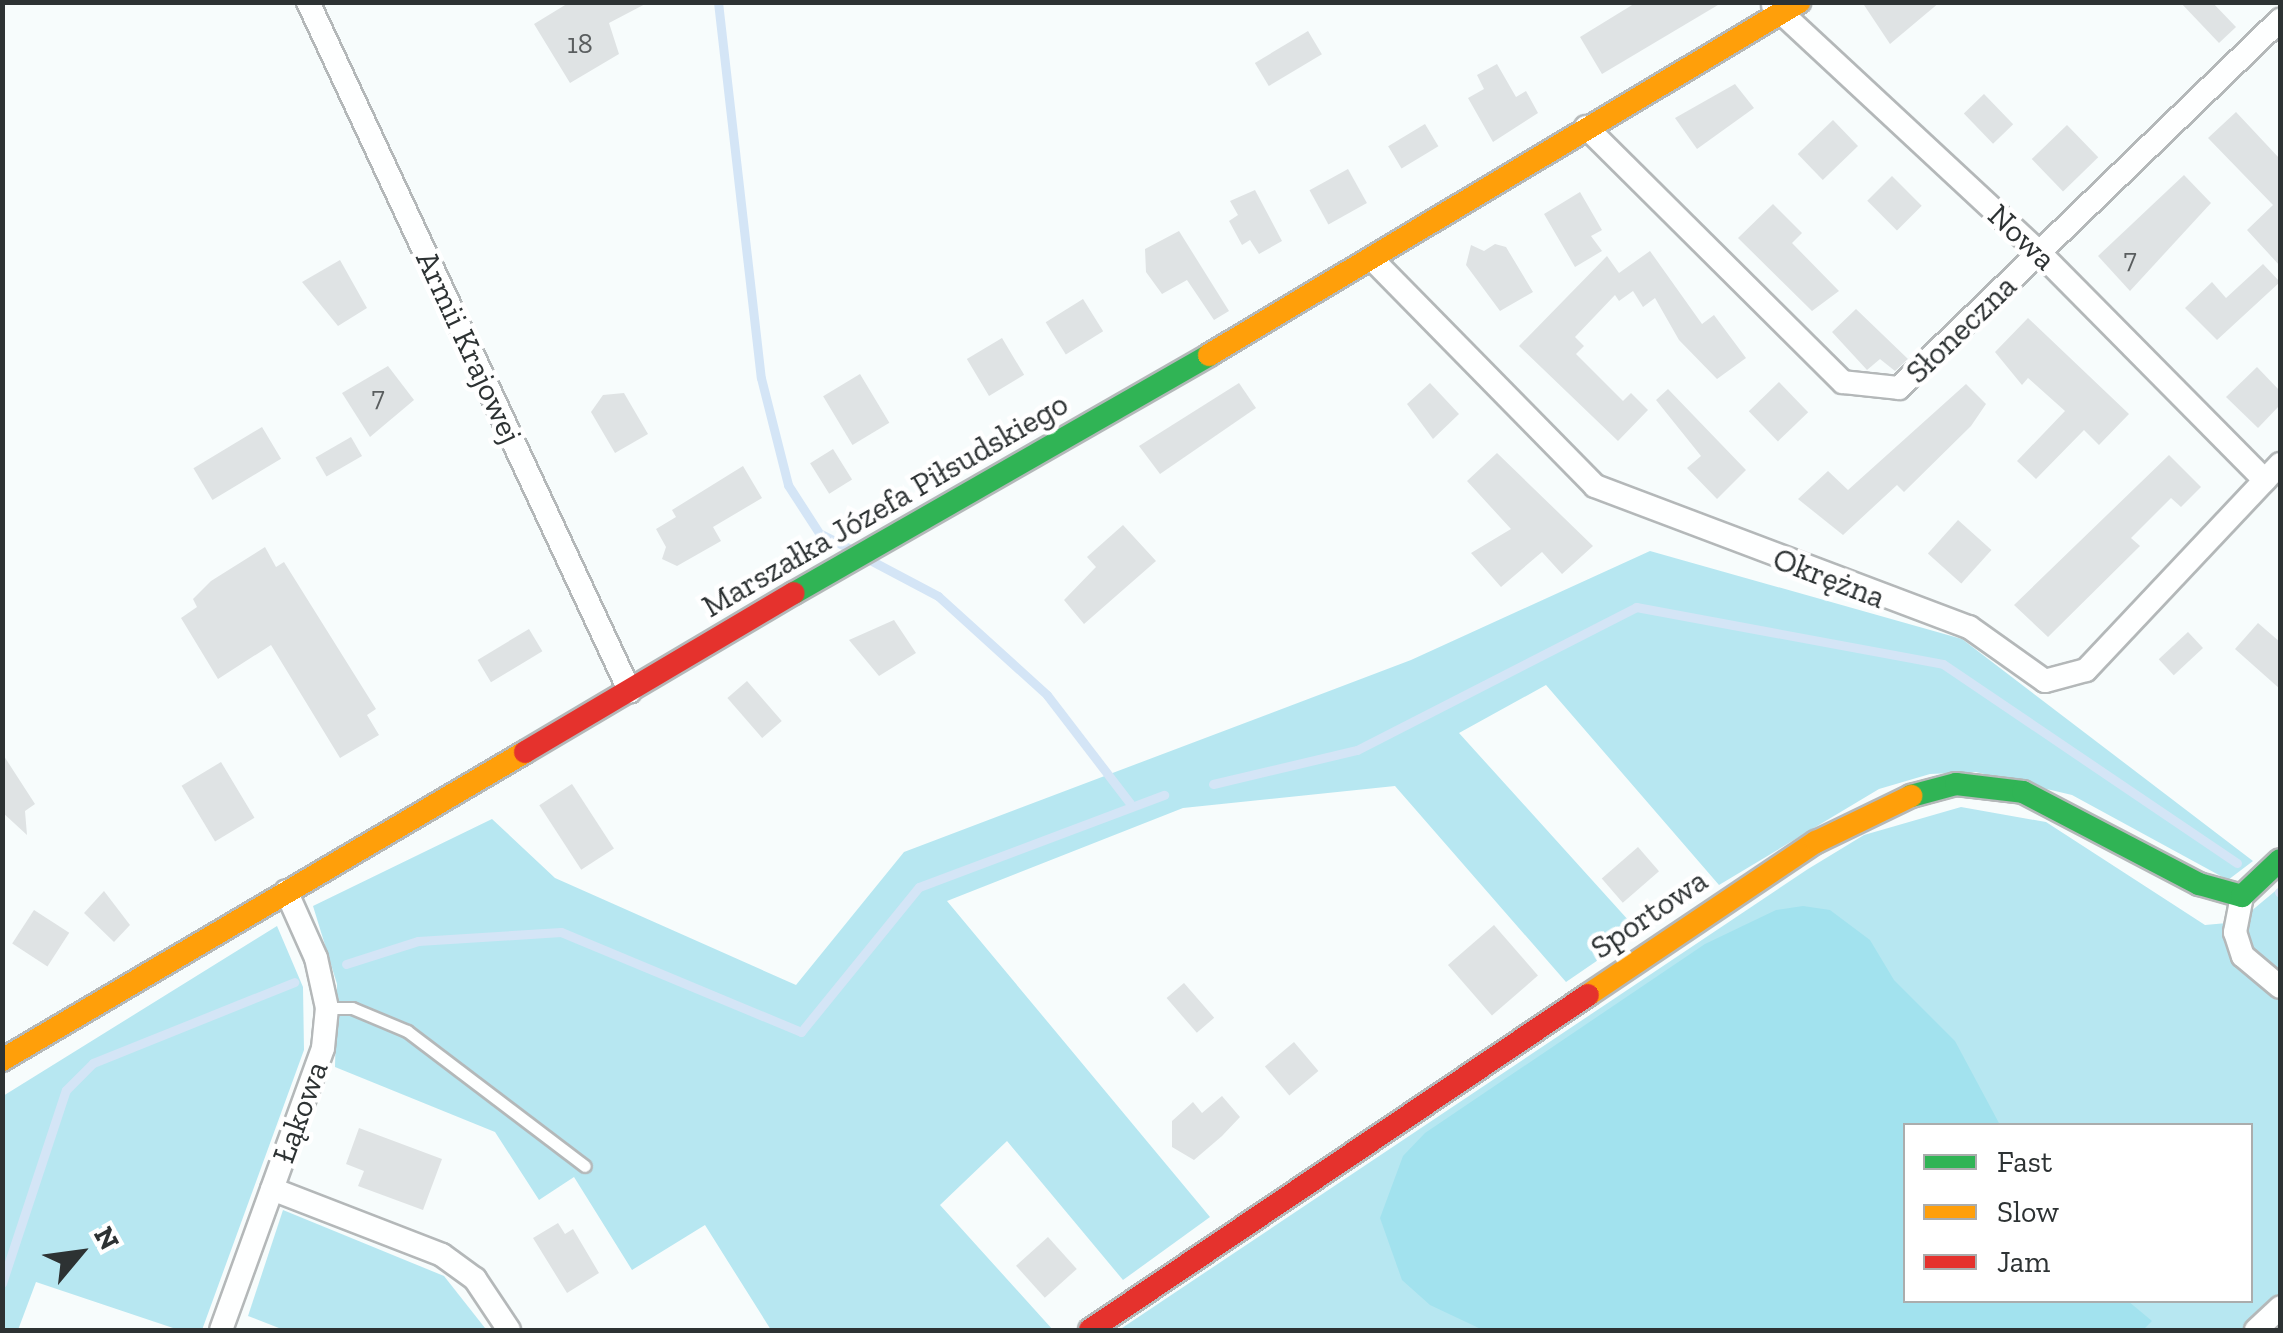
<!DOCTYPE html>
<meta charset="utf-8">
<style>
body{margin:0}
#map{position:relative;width:2283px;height:1333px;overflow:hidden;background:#f7fcfc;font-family:"Zilla Slab",serif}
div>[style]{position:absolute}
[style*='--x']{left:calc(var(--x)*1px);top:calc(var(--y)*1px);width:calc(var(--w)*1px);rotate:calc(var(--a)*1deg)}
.green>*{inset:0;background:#b7e7f1}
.forest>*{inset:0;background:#a2e2ee}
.stream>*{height:9px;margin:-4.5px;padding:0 4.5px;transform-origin:4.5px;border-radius:4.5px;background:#d4e5f6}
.building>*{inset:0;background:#dfe3e4;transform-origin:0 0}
.roads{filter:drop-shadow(2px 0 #b4b8b9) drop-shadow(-2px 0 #b4b8b9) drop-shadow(0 2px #b4b8b9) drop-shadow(0 -2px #b4b8b9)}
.lane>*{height:11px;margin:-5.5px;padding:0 5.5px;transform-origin:5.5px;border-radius:5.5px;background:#feffff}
.street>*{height:22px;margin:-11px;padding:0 11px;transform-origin:11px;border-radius:11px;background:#feffff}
.fast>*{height:22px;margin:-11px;padding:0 11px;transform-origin:11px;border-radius:11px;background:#30b455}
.slow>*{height:22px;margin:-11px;padding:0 11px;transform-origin:11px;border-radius:11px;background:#ff9f0a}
.jam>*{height:22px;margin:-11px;padding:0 11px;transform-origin:11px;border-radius:11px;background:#e5322d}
span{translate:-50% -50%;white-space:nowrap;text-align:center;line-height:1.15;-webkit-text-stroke:9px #fff;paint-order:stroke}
.number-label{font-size:28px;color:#5a5e5f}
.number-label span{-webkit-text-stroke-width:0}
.street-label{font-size:32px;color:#2d3233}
.frame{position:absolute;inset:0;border:5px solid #2d3233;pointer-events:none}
.legend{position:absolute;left:1903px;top:1123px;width:350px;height:180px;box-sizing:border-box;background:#fff;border:2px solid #abadad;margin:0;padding:12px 18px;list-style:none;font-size:30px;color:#2d3233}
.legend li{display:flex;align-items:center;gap:20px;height:50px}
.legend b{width:50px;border:2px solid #abadad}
.north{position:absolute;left:30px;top:1203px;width:100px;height:100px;-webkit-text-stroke:8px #fff;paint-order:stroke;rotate:61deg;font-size:28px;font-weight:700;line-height:40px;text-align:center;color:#2d3233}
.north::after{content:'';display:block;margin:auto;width:35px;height:45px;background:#2d3233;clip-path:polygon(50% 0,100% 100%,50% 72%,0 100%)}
</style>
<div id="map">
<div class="green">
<i style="clip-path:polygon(1650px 551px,1962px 639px,2253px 861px,2228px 880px,2072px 795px,1976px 772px,1930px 774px,1879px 789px,1719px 885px,1546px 685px,1459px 733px,1639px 932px,1566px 982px,1395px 786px,1183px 808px,947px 901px,1210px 1217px,1123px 1280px,1007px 1141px,940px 1205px,1053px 1330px,771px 1330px,705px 1225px,632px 1270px,574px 1177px,539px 1200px,495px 1132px,335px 1067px,337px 984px,313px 906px,492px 819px,555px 878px,796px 985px,904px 852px,1411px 660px)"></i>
<i style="clip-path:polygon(evenodd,1961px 807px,2046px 822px,2205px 925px,2238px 922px,2280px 887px,2280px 1330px,1119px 1330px,1808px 869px,1864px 835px,1961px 807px,1906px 1126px,2250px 1126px,2250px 1300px,1906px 1300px,1906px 1126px)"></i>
<i style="clip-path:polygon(277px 926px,303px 987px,304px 1050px,202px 1330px,179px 1330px,36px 1282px,18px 1330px,3px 1330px,3px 1096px)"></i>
<i style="clip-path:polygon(283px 1210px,444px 1276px,485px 1328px,284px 1330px,248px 1316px)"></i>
</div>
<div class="forest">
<i style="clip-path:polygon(1803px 906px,1830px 910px,1870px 940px,1894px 980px,1955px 1041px,2000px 1125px,1906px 1126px,1906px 1300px,2128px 1301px,2152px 1321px,2143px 1330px,1483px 1330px,1430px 1305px,1402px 1280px,1380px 1218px,1403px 1156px,1425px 1133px,1705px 944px,1776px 910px)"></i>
</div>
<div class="stream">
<i style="--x:718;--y:2;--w:378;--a:83.5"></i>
<i style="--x:761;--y:378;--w:110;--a:75.8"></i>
<i style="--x:788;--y:485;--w:57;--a:57.1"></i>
<i style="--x:819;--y:533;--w:37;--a:27"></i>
<i style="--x:870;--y:560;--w:77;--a:27.9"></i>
<i style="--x:938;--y:596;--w:147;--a:42.2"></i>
<i style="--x:1047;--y:695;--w:136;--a:52.5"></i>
<i style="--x:1213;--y:784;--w:148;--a:-13.3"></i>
<i style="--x:1357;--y:750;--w:314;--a:-27.1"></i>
<i style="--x:1636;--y:607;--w:312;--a:10.5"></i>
<i style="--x:1943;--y:664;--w:355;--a:34.1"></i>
<i style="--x:2279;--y:892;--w:1;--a:45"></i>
<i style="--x:346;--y:964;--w:76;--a:-17.7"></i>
<i style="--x:418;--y:941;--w:143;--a:-3.6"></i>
<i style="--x:561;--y:932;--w:260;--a:22.6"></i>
<i style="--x:801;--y:1032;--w:187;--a:-50.9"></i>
<i style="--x:919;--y:887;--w:262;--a:-20.6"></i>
<i style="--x:2;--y:1283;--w:203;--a:-71.7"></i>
<i style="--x:66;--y:1090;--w:38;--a:-45"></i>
<i style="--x:93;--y:1063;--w:217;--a:-21.9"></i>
</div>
<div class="building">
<i style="clip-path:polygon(570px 2px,649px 2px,609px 23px,619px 54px,570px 83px,534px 24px)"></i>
<i style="clip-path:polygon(1637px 2px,1723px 2px,1602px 74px,1580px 37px)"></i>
<i style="clip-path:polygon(1862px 2px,1940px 2px,1890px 44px)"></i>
<i style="clip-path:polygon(2180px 2px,2212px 2px,2236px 27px,2219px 43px)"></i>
<i style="left:1308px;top:31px;width:27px;height:62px;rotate:59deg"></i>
<i style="clip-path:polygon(1497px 64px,1516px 97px,1526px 91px,1538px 113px,1493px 142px,1468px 98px,1484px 89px,1477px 75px)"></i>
<i style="clip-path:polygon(1735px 84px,1754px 108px,1697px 149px,1675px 118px)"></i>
<i style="left:1984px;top:94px;width:42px;height:28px;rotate:46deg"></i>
<i style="clip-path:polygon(2236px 112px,2280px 159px,2280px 266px,2247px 230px,2273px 205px,2208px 138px)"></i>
<i style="left:1833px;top:120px;width:36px;height:49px;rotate:46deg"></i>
<i style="left:1425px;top:124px;width:26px;height:43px;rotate:59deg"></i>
<i style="left:2067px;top:125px;width:45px;height:49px;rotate:46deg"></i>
<i style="left:1348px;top:169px;width:39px;height:44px;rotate:61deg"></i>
<i style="clip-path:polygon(2184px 175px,2211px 203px,2130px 291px,2098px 256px)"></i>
<i style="left:1892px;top:176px;width:42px;height:35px;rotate:45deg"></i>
<i style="clip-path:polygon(1255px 190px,1282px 241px,1259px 254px,1250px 240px,1242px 245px,1229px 221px,1238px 215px,1230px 201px)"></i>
<i style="clip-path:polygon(1580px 192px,1602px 230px,1591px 236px,1602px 251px,1575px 267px,1544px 214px)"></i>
<i style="clip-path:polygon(1773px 204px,1802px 233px,1792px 243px,1839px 291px,1812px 311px,1738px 238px)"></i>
<i style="clip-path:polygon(1179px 231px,1229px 311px,1214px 320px,1187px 280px,1162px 294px,1146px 272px,1145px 249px)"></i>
<i style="clip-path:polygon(1495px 244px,1506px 247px,1533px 292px,1500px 311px,1466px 265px,1471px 245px,1484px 251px)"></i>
<i style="clip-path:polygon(1650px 251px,1702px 324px,1714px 315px,1746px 358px,1717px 379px,1679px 340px,1655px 298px,1643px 307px,1633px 291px,1619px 301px,1615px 295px,1575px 337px,1584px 346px,1576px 354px,1623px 401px,1631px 393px,1648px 410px,1618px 441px,1519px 346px,1607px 256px,1619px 273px)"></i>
<i style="clip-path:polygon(340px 260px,367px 308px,338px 326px,302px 282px)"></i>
<i style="clip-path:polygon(2263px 264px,2280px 282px,2217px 340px,2185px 308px,2212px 282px,2226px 298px)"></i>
<i style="left:1083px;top:299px;width:38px;height:44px;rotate:58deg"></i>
<i style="clip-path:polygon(1856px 309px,1908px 359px,1895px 371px,1880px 359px,1867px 370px,1832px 332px)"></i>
<i style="clip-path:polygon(2028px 318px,2129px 414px,2099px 445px,2084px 430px,2036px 479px,2017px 461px,2065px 411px,2028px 378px,2022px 385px,1995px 352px)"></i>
<i style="left:1002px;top:338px;width:43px;height:41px;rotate:59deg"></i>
<i style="clip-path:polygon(388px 366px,414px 400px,370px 437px,342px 393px)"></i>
<i style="clip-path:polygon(2257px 367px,2280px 391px,2280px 405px,2258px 428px,2226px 397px)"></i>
<i style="left:860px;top:374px;width:57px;height:43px;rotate:59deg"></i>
<i style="left:1779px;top:382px;width:42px;height:42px;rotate:46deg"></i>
<i style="clip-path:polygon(1239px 383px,1256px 408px,1160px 474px,1139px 446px)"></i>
<i style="clip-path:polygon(1430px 383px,1459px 414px,1433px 439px,1407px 404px)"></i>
<i style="clip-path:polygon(1966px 384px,1986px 404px,1971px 426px,1904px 492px,1897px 485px,1843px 535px,1798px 499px,1828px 471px,1848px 490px)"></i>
<i style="clip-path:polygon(1668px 389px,1746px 470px,1717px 499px,1687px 468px,1701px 456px,1656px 400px)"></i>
<i style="clip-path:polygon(624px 393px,648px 434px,615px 453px,591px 412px,603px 395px)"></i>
<i style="left:262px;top:427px;width:37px;height:80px;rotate:59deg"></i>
<i style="left:351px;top:437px;width:22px;height:41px;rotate:60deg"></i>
<i style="left:833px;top:449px;width:36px;height:27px;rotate:58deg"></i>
<i style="clip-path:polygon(1497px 453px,1593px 546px,1562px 574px,1542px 552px,1501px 587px,1471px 553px,1511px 529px,1467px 481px)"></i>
<i style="clip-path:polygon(2169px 455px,2201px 487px,2181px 507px,2171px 498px,2131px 538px,2140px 546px,2048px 637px,2014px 605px)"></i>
<i style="clip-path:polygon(743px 466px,762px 498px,713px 527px,721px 541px,677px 566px,662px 559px,666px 547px,656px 529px,676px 517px,672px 510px)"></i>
<i style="left:1958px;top:520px;width:45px;height:45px;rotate:42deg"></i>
<i style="clip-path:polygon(1123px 525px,1156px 561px,1084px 624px,1064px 600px,1096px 567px,1087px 557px)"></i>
<i style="clip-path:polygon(265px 547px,276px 567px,284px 562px,376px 709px,367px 715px,379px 735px,340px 758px,271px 645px,218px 679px,181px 618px,197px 607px,193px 599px,211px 581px)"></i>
<i style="clip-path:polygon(894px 620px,916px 653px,879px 676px,849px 640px)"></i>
<i style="clip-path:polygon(2258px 623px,2280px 642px,2280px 689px,2235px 649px)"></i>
<i style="left:529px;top:629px;width:26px;height:60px;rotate:59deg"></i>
<i style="left:2188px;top:632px;width:22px;height:40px;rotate:47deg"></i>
<i style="left:747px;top:681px;width:53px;height:26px;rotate:49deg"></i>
<i style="clip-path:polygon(2px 753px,35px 804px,25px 811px,27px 835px,2px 812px)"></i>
<i style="left:221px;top:762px;width:65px;height:46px;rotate:59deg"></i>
<i style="left:572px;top:784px;width:77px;height:39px;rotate:57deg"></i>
<i style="left:1638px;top:847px;width:32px;height:48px;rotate:49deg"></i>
<i style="clip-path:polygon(104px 891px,130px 925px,114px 942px,84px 913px)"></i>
<i style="left:34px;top:910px;width:42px;height:40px;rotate:33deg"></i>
<i style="left:1494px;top:925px;width:67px;height:61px;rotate:49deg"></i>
<i style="left:1184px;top:983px;width:46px;height:23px;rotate:49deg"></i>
<i style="left:1294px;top:1042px;width:38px;height:38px;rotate:50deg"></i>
<i style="clip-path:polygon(1222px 1096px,1240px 1117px,1222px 1136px,1194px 1160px,1172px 1147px,1172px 1121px,1193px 1102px,1202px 1113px)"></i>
<i style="clip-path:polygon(359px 1128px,442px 1159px,423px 1210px,358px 1186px,364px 1171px,346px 1164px)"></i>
<i style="clip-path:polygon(558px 1223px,565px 1234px,573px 1229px,599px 1273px,567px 1293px,533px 1238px)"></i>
<i style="left:1048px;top:1237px;width:43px;height:43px;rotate:48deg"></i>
</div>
<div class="roads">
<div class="lane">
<i style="--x:327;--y:1008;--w:25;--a:0"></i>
<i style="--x:352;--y:1008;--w:60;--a:22.7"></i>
<i style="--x:407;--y:1031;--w:223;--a:37.2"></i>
</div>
<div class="street">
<i style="--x:308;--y:2;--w:761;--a:64.98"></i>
<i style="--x:1773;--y:5;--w:363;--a:42.9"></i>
<i style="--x:2039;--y:252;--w:321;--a:45.3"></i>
<i style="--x:1586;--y:127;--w:362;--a:44.8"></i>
<i style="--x:1843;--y:382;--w:56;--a:6.1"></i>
<i style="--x:1899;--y:388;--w:530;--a:-44.01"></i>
<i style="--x:1374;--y:261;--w:315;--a:45.5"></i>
<i style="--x:1595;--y:486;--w:400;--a:20.7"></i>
<i style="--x:1969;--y:627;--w:93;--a:35.4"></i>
<i style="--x:2045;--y:681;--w:42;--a:-15"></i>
<i style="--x:2086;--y:670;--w:283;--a:-46.7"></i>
<i style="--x:2242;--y:896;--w:37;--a:101"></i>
<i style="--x:2235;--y:932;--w:25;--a:72"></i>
<i style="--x:2243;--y:956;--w:48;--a:40"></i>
<i style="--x:272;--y:1189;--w:182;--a:21.2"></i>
<i style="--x:442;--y:1255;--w:41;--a:36"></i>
<i style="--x:475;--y:1279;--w:61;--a:56.3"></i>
<i style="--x:221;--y:1330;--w:300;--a:-70.1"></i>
<i style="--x:323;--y:1048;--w:40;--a:-84.3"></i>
<i style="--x:327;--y:1008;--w:51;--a:-102.4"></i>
<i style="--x:316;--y:958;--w:73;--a:-114.1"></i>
<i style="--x:2256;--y:1330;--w:33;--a:-43"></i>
</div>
<div class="fast">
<i style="--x:794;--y:593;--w:478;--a:-29.8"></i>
<i style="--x:1911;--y:796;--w:47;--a:-14.9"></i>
<i style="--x:1956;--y:784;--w:67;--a:6.8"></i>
<i style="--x:2023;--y:792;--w:199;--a:27.6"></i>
<i style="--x:2199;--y:884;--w:45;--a:15.6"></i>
<i style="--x:2242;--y:896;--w:52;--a:-43.5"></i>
</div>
<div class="slow">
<i style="--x:1209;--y:355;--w:688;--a:-30.89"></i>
<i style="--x:1588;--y:995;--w:275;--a:-33.9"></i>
<i style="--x:1816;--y:842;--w:106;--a:-25.8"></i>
<i style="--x:2;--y:1060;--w:607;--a:-30.49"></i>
</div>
<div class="jam">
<i style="--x:525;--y:752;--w:312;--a:-30.6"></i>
<i style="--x:1090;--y:1330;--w:600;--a:-33.93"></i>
</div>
</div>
<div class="number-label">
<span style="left:580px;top:44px">18</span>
<span style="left:2130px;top:259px">7</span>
<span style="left:378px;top:397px">7</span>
</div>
<div class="street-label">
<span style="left:2022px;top:237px;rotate:43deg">Nowa</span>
<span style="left:1961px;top:329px;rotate:-44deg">Słoneczna</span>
<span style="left:469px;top:347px;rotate:65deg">Armii Krajowej</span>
<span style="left:885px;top:505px;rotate:-30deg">Marszałka Józefa Piłsudskiego</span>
<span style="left:1829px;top:578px;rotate:21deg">Okrężna</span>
<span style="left:1649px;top:914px;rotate:-34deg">Sportowa</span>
<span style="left:300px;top:1112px;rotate:-70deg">Łąkowa</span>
</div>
<div class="frame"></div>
<ul class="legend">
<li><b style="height:12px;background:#30b455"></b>Fast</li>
<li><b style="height:12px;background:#ff9f0a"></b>Slow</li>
<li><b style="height:12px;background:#e5322d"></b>Jam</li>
</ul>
<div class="north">N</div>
</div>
